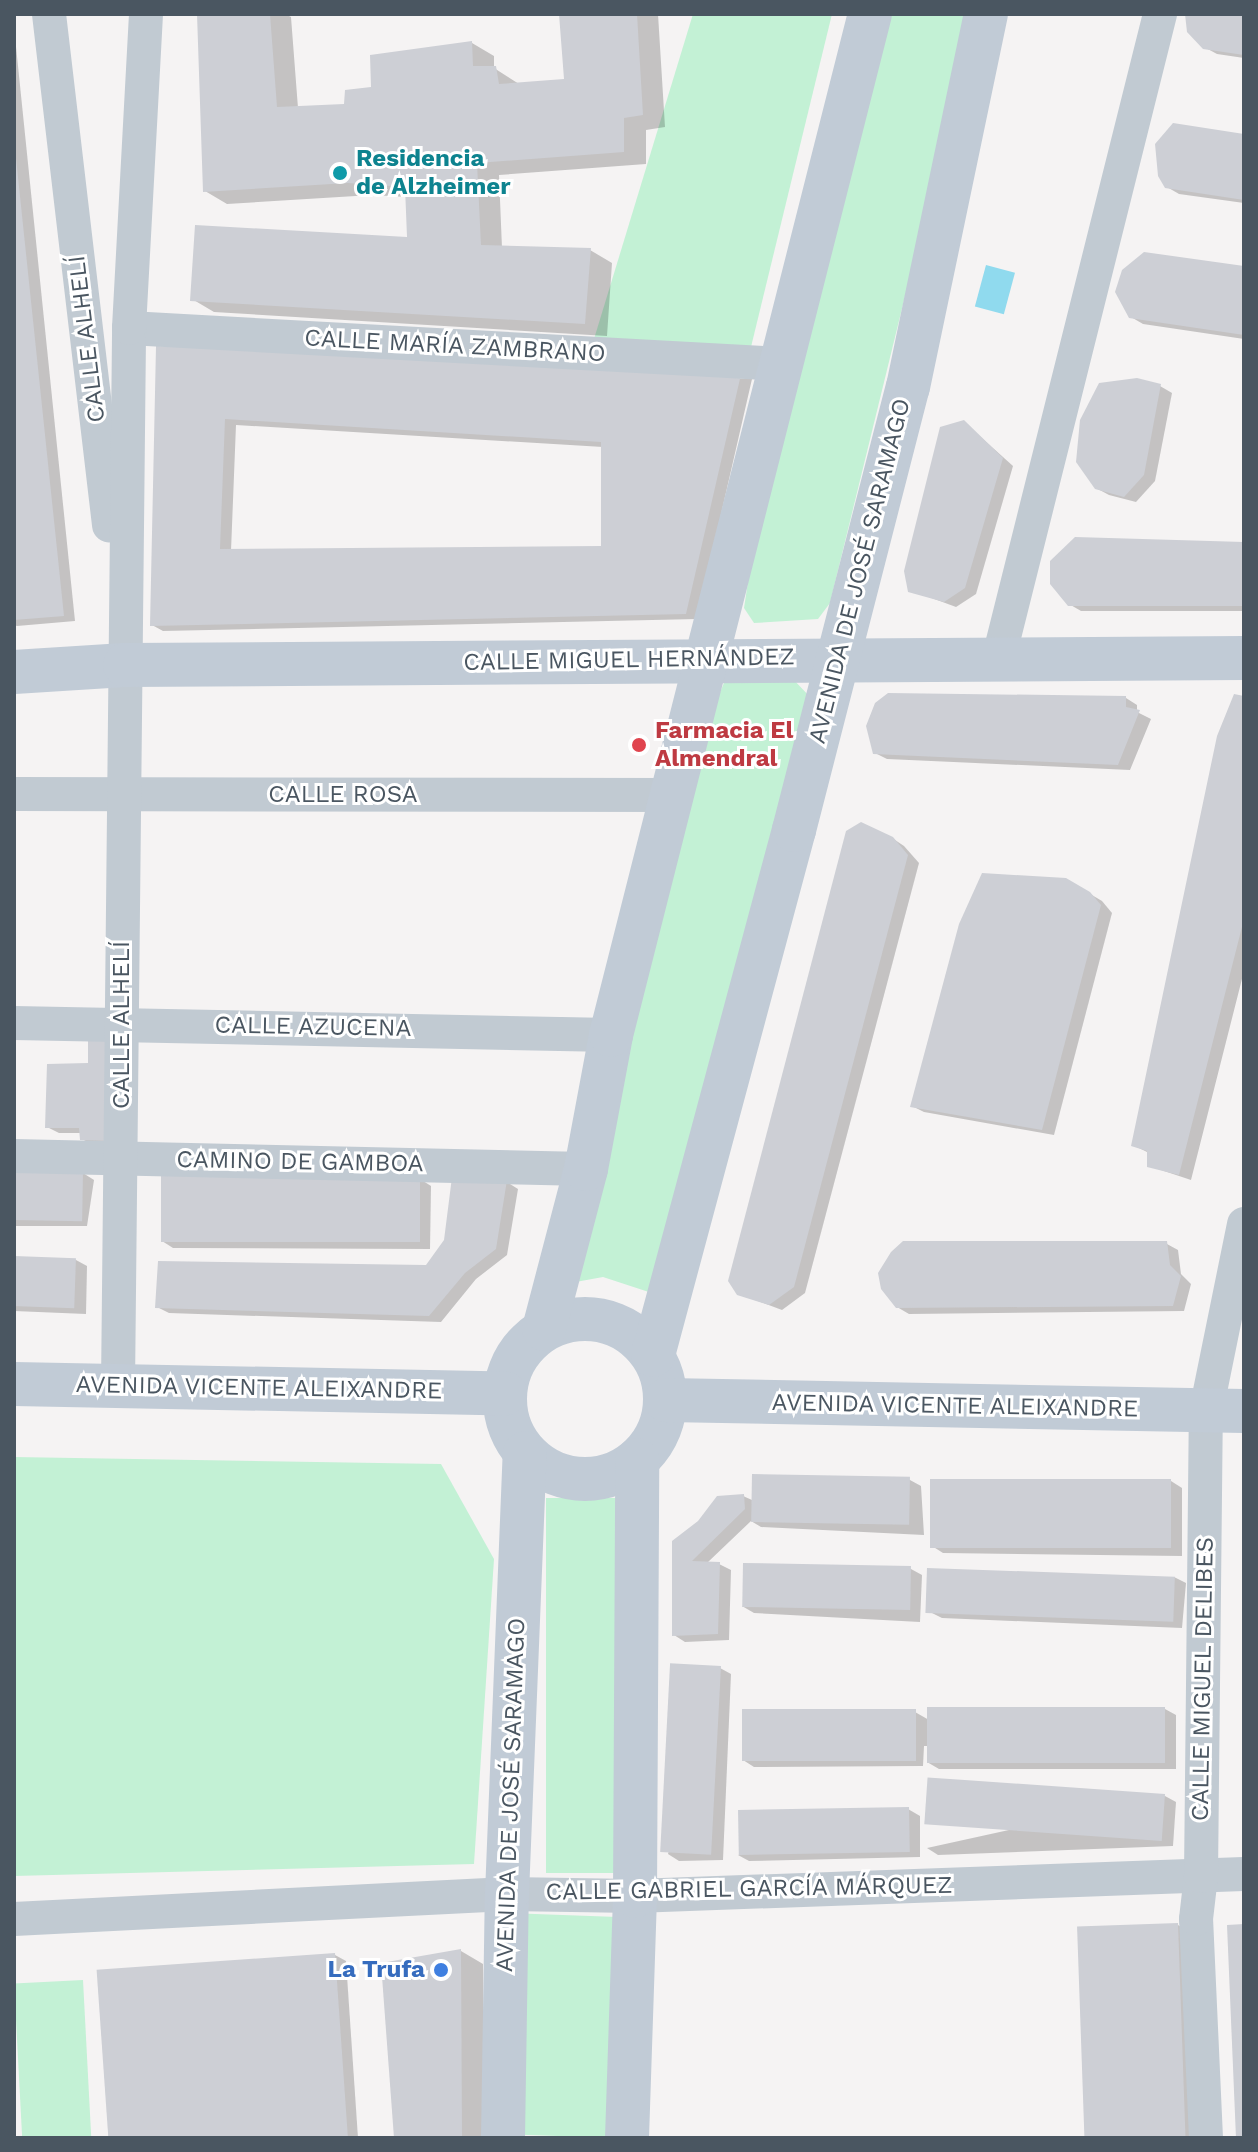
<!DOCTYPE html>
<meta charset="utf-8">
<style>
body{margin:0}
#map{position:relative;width:1258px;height:2152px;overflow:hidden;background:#f5f3f3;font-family:"Work Sans",sans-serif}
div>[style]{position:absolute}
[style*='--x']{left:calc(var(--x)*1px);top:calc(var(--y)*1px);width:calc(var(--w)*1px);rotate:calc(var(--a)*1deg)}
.green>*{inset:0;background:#c3f1d5;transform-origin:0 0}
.water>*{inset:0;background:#90daee;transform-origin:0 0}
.shadow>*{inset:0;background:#0003}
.building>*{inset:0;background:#cdcfd5;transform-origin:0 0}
.street>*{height:34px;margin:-17px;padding:0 17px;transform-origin:17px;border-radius:17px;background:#c1cad2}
.secondary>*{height:44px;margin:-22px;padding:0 22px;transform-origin:22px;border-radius:22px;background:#c1cbd6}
.secondary>.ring{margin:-22px;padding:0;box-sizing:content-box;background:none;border:44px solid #c1cbd6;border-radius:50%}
.dots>*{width:22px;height:22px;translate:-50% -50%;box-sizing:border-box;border:4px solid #fff;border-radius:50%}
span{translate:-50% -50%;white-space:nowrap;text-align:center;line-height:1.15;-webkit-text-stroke:6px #fff;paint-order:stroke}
.culture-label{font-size:24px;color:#0d838f;font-weight:700}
.left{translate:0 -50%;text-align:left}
.street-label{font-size:24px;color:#4a5661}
.health-label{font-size:24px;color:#be3a42;font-weight:700}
.shop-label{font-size:24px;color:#366cbe;font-weight:700}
.right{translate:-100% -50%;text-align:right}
.frame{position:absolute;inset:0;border:16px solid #4a5661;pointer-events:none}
</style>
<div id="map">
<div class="green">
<i style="clip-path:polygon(693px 14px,832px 14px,751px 347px,594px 339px)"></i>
<i style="clip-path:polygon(890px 14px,974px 14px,830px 603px,818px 619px,754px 623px,744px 608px,752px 556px)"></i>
<i style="clip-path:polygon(726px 678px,792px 678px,811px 698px,664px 1297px,603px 1277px,570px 1283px,711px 714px)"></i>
<i style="clip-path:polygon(14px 1457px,441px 1464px,494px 1559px,474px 1864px,14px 1876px)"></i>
<i style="left:546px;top:1498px;width:80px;height:375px"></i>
<i style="left:618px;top:1917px;width:221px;height:90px;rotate:92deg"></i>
<i style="left:83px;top:1980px;width:158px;height:69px;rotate:87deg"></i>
</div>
<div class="water">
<i style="left:986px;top:265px;width:30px;height:43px;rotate:15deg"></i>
</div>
<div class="shadow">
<i style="clip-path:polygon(199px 14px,285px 14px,291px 17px,298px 108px,345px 106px,373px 89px,472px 43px,494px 56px,494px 68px,519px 84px,566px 81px,561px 14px,658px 14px,665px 127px,646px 130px,646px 164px,499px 175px,502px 248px,590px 250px,612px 263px,607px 336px,214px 312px,192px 299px,409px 239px,407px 197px,372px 195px,227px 204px,205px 191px)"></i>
<i style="clip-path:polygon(1187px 14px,1244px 14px,1244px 58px,1217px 54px,1204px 47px)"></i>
<i style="clip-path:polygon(14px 27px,75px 621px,17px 626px,14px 625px)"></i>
<i style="clip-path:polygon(1244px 136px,1244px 203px,1179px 194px,1167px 187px)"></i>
<i style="clip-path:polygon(1244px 268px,1244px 339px,1143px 324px,1131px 317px)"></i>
<i style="clip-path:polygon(evenodd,158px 348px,752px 379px,697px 619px,163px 631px,152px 625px,158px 348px,236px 425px,603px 447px,603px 548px,231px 551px,236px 425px)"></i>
<i style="clip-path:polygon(1160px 386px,1172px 393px,1155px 481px,1136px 502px,1109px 495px,1096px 488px)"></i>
<i style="clip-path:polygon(964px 422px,1013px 466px,976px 594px,956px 607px,910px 590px)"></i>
<i style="clip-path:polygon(1244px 544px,1244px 611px,1081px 611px,1069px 604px)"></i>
<i style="clip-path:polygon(1126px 698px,1137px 705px,1137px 712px,1151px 719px,1130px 770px,887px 759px,875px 753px)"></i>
<i style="clip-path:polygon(1244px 698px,1244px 971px,1191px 1180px,1149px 1166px,1149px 1153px,1133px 1145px)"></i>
<i style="clip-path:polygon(892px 838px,904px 846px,919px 863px,805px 1293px,782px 1310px,739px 1294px)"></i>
<i style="clip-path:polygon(1065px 879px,1102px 901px,1112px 913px,1054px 1135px,924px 1112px,912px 1106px)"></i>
<i style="clip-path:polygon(49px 1066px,119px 1146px,93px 1145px,82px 1139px,81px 1133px,59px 1133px,47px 1127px)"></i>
<i style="clip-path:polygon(14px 1172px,83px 1173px,94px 1180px,87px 1226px,14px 1226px)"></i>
<i style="clip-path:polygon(420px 1179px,431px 1186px,430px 1249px,173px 1248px,162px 1241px)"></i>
<i style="clip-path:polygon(507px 1182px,518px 1189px,507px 1255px,476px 1279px,441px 1322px,169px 1313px,157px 1307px,427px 1267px)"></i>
<i style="clip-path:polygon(1167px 1244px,1178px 1250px,1181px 1274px,1191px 1284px,1184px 1311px,909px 1314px,897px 1307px)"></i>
<i style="clip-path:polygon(14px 1258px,76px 1260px,87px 1266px,86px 1314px,14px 1311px)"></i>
<i style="clip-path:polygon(910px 1480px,921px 1486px,924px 1535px,761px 1527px,751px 1521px,707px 1563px,719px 1564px,731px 1570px,729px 1640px,685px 1642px,674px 1635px,674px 1542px,743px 1496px,752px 1500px)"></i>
<i style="clip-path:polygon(1171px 1481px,1182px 1488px,1182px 1556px,943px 1553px,932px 1546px)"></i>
<i style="clip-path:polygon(911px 1569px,922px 1575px,920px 1622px,754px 1613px,742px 1606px)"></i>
<i style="clip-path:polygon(1174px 1577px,1186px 1583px,1182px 1628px,942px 1618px,930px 1612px)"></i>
<i style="clip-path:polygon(720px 1668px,731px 1674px,723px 1860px,679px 1861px,668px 1854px)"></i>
<i style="clip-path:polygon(1165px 1709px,1176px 1715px,1176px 1769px,939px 1769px,927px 1762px,928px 1746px,924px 1746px,923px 1766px,754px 1767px,743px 1760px,915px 1712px,929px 1720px)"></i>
<i style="clip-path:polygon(1165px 1796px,1176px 1802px,1173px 1846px,938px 1855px,927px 1848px)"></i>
<i style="clip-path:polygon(908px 1809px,920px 1816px,920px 1857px,749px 1861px,738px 1855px)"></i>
<i style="clip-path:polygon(1178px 1925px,1189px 1932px,1195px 2138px,1090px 2138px)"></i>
<i style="clip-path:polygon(461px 1951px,483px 1964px,484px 2138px,396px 2138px,384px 1964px)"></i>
<i style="clip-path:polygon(335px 1955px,346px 1961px,358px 2138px,106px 2138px)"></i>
</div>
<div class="building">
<i style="clip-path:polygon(197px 14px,270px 14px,277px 107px,344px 104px,345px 90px,371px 87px,370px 55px,472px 41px,473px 66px,496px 66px,499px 84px,564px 79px,559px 14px,637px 14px,643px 115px,624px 118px,624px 152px,477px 163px,481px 245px,591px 248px,585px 324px,190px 301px,195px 225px,407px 237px,405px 187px,348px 183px,203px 192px)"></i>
<i style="clip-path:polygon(1185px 14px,1244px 14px,1244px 55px,1203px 49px,1187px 32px)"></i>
<i style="clip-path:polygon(1173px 123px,1244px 134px,1244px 200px,1165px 188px,1158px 176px,1155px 144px)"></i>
<i style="clip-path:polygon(14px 139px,64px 616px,14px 620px)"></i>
<i style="clip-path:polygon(1144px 252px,1244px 266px,1244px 335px,1129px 318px,1115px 292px,1122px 270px)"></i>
<i style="clip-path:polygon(evenodd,156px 346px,742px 370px,686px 614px,150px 626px,156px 346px,225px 419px,601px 442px,601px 546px,220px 549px,225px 419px)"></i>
<i style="clip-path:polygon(1137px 378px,1161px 384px,1144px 475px,1124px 497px,1095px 489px,1076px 462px,1080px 420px,1099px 383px)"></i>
<i style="clip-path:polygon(964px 420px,1003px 458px,965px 588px,944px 602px,908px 592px,904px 571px,940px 427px)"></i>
<i style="clip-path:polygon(1075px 537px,1244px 542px,1244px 606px,1068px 606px,1050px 584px,1050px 561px)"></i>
<i style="clip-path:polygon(888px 693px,1126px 696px,1126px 707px,1140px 710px,1118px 765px,873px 754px,866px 726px,875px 703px)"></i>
<i style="clip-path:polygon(1234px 694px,1244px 696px,1244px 919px,1179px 1175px,1147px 1167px,1147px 1151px,1131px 1146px,1217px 736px)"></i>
<i style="clip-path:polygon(861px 822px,893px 837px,908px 855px,794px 1287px,769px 1305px,737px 1295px,728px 1281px,846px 831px)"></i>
<i style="clip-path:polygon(982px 873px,1066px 878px,1090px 892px,1101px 905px,1042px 1130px,910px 1107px,959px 924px)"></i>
<i style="clip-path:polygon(113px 1039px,109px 1141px,80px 1140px,79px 1128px,45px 1128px,47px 1064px,88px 1063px,88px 1040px)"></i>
<i style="left:14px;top:1170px;width:69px;height:50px;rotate:1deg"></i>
<i style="left:161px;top:1175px;width:259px;height:67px"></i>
<i style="clip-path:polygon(452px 1177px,507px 1180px,496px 1249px,465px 1273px,429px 1316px,155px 1308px,158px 1261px,426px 1265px,444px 1240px)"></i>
<i style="clip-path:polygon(903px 1241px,1167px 1241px,1170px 1265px,1181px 1276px,1173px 1306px,896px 1308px,881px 1289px,878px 1273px,891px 1252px)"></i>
<i style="left:14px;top:1256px;width:62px;height:50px;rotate:2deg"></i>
<i style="left:752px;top:1474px;width:158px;height:48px;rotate:1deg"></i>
<i style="left:930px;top:1479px;width:241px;height:69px"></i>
<i style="clip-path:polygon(744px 1494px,745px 1509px,692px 1561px,720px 1562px,718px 1634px,672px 1636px,672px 1541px,698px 1521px,717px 1496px)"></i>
<i style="left:743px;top:1563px;width:168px;height:44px;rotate:1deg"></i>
<i style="left:927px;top:1568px;width:248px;height:45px;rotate:2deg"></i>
<i style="left:721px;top:1666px;width:189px;height:51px;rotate:93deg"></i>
<i style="left:1165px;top:1707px;width:56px;height:238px;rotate:90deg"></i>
<i style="left:742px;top:1709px;width:174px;height:52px"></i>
<i style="left:1165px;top:1794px;width:47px;height:238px;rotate:94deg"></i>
<i style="left:909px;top:1807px;width:45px;height:171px;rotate:89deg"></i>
<i style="left:1178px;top:1923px;width:215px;height:101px;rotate:88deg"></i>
<i style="clip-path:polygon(1244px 1924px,1244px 2138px,1236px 2138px,1227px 1925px)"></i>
<i style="clip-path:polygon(461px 1949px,462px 2138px,394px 2138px,381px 1963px)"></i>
<i style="left:335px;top:1953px;width:185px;height:239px;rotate:86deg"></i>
</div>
<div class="street">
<i style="--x:49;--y:14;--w:515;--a:83.3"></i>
<i style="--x:129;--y:328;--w:653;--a:3.16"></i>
<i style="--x:999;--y:657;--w:663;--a:-75.94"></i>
<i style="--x:14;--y:794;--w:659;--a:0.09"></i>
<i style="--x:14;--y:1023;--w:597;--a:1.15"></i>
<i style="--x:14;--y:1156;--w:572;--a:1.3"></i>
<i style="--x:118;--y:1386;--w:1058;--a:-89.4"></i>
<i style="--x:129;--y:328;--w:314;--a:-86.9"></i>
<i style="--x:14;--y:1919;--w:494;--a:-2.9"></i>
<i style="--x:507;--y:1894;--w:128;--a:0.9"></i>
<i style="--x:635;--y:1896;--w:609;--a:-2.07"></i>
<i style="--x:1206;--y:2138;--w:219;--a:-92.6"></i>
<i style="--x:1196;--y:1919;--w:43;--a:-83.4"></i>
<i style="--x:1201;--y:1876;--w:465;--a:-89.4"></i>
<i style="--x:1206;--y:1411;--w:191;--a:-78.5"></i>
</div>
<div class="secondary">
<i style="--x:14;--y:672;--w:111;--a:-3.6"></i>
<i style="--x:125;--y:665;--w:1119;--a:-0.36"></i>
<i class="ring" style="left:505px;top:1319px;width:116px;height:116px"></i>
<i style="--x:544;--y:1329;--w:165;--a:-75.3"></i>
<i style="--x:586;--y:1169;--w:136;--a:-79.4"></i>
<i style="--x:611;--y:1035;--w:1053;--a:-75.77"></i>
<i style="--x:653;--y:1355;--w:544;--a:-74.97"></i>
<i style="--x:794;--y:830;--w:457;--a:-75.6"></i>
<i style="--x:908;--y:387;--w:381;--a:-78.2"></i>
<i style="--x:14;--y:1384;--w:491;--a:1.1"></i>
<i style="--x:666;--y:1400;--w:578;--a:1.09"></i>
<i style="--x:503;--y:2138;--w:244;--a:-89.1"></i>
<i style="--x:507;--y:1894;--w:441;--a:-87.7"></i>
<i style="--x:627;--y:2138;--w:242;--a:-88.1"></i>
<i style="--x:635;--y:1896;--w:436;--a:-89.7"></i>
</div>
<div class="dots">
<i style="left:340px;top:173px;background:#0f9aa8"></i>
<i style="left:639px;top:745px;background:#e0444e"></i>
<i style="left:441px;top:1970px;background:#3f7fe0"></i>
</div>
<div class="culture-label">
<span class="left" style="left:356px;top:173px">Residencia<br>de Alzheimer</span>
</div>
<div class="street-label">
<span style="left:87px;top:339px;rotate:-97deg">CALLE ALHELÍ</span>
<span style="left:455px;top:346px;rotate:3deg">CALLE MARÍA ZAMBRANO</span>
<span style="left:860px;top:571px;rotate:-76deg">AVENIDA DE JOSÉ SARAMAGO</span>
<span style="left:629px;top:660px;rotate:-1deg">CALLE MIGUEL HERNÁNDEZ</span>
<span style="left:343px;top:795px">CALLE ROSA</span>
<span style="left:122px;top:1025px;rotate:-90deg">CALLE ALHELÍ</span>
<span style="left:313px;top:1027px;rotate:1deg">CALLE AZUCENA</span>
<span style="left:300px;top:1162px;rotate:1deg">CAMINO DE GAMBOA</span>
<span style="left:259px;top:1388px;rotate:1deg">AVENIDA VICENTE ALEIXANDRE</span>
<span style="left:955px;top:1406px;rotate:1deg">AVENIDA VICENTE ALEIXANDRE</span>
<span style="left:1203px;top:1679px;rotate:-89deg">CALLE MIGUEL DELIBES</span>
<span style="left:511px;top:1795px;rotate:-88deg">AVENIDA DE JOSÉ SARAMAGO</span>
<span style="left:749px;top:1889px;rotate:-1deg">CALLE GABRIEL GARCÍA MÁRQUEZ</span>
</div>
<div class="health-label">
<span class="left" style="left:655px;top:745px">Farmacia El<br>Almendral</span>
</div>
<div class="shop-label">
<span class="right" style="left:425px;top:1970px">La Trufa</span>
</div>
<div class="frame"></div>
</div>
